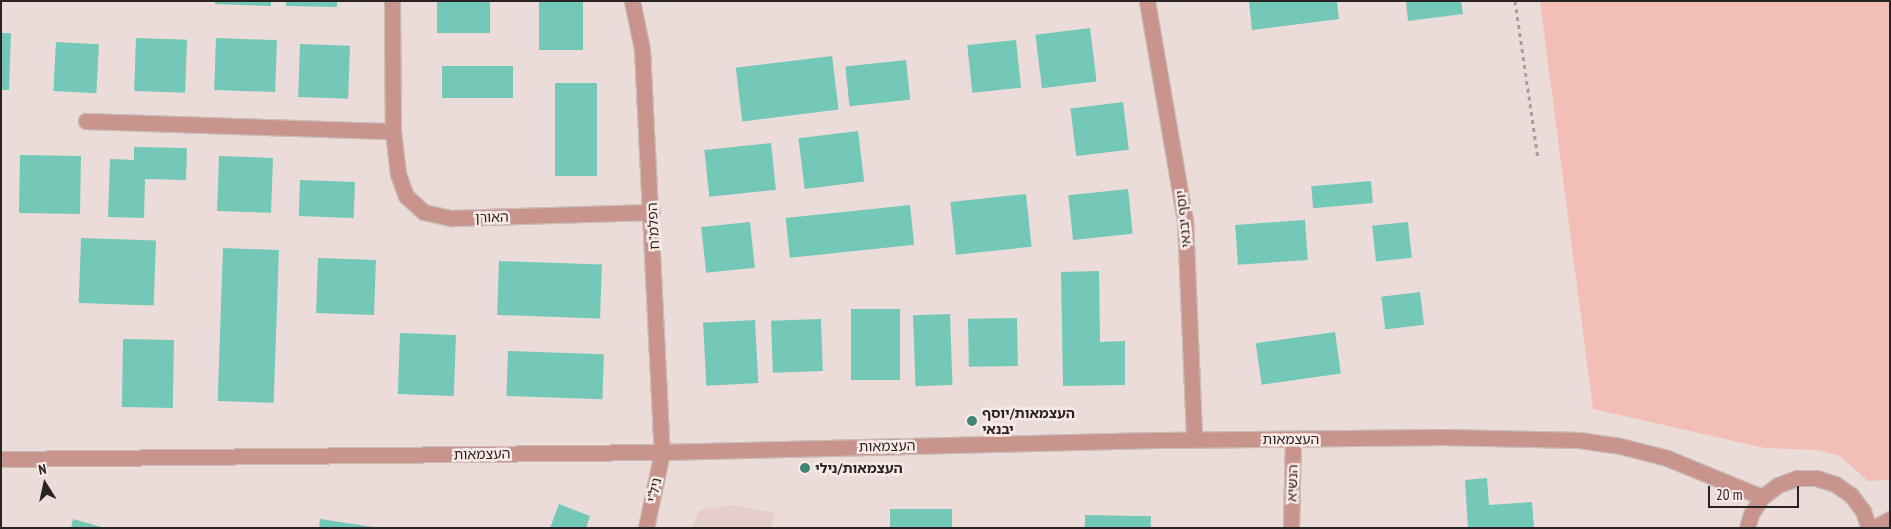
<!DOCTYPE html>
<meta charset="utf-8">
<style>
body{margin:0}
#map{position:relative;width:1891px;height:529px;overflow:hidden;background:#ebdcd9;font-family:"PT Sans Narrow","Noto Sans Hebrew",sans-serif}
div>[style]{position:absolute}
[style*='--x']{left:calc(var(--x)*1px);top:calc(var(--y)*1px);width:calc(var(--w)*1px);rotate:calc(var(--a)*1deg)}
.built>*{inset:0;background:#e6cfcb}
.green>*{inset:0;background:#f3beb5}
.building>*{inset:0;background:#74c8b8;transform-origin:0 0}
.path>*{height:3px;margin-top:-1.5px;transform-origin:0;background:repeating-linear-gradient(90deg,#ab9f9d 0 4px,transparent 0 8px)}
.roads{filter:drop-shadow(1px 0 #c8bbb8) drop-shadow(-1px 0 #c8bbb8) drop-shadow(0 1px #c8bbb8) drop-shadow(0 -1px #c8bbb8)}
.minor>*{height:15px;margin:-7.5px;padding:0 7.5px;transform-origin:7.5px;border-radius:7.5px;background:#c8948b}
.tertiary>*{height:15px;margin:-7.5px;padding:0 7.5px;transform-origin:7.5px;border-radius:7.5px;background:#c8948b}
.dots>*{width:14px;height:14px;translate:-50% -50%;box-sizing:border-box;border:2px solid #f9e9e6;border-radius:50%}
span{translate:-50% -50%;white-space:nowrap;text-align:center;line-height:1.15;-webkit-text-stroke:5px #f9e9e6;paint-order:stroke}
.street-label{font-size:14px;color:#292423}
.poi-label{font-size:14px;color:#292423;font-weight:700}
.left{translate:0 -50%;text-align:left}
.frame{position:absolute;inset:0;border:2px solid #292423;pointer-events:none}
.north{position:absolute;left:20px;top:459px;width:50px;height:50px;-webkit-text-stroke:4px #f9e9e6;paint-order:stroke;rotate:350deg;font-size:14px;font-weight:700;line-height:20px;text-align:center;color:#292423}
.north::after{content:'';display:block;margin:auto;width:18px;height:22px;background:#292423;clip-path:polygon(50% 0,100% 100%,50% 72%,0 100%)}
.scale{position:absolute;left:1708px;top:486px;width:91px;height:22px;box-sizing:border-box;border:2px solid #292423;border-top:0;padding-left:6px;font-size:15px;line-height:18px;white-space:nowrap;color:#292423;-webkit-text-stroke:4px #f9e9e6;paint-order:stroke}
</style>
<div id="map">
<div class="built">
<i style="clip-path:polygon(733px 505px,775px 513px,771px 528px,692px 528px,699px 510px)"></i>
</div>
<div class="green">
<i style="clip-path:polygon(1540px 1px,1890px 1px,1890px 480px,1868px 481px,1840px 456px,1817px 450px,1765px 448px,1593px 409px)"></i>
</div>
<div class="building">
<i style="clip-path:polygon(215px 1px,271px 1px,271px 6px,215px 4px)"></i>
<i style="clip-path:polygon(286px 1px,337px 1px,337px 7px,286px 6px)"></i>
<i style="left:437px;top:1px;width:53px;height:32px"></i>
<i style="left:539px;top:1px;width:44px;height:49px"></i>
<i style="clip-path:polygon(1249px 1px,1337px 1px,1339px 19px,1252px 30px)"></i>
<i style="clip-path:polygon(1406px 1px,1461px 1px,1463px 14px,1408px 21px)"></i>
<i style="left:1090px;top:28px;width:54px;height:55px;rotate:83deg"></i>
<i style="clip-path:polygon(1px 33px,11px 33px,9px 90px,1px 90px)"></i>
<i style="left:136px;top:38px;width:51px;height:53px;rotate:2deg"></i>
<i style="left:216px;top:38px;width:61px;height:52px;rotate:2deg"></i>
<i style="left:1016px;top:40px;width:48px;height:49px;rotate:84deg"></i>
<i style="left:56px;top:42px;width:43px;height:49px;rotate:3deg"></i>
<i style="left:300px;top:44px;width:50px;height:53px;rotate:2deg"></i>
<i style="left:832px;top:56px;width:54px;height:97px;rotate:83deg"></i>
<i style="left:906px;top:60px;width:40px;height:61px;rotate:84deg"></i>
<i style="left:513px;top:66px;width:32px;height:71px;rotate:90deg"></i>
<i style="left:555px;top:83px;width:42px;height:93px"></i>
<i style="left:1123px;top:102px;width:48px;height:53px;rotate:83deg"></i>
<i style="left:858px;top:131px;width:51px;height:60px;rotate:83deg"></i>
<i style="left:771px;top:143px;width:47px;height:67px;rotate:84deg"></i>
<i style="clip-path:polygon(134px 147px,187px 148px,186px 180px,145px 179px,144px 218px,108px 217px,110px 159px,134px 160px)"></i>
<i style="left:20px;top:155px;width:61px;height:58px;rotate:1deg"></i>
<i style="left:219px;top:156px;width:54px;height:55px;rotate:2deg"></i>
<i style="left:300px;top:180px;width:55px;height:36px;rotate:2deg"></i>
<i style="left:1371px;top:181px;width:22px;height:60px;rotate:85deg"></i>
<i style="left:1128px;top:189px;width:45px;height:60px;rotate:84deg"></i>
<i style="left:1026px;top:194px;width:53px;height:76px;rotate:84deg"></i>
<i style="left:910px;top:205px;width:40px;height:125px;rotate:84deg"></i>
<i style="left:1305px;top:220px;width:40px;height:70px;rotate:86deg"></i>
<i style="left:750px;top:222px;width:46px;height:49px;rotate:84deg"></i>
<i style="left:1408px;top:222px;width:36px;height:36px;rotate:84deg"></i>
<i style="left:81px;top:238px;width:75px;height:65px;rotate:2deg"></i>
<i style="left:223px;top:248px;width:56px;height:153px;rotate:2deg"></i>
<i style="left:318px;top:258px;width:58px;height:55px;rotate:2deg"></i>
<i style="left:499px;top:261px;width:103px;height:54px;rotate:2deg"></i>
<i style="clip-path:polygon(1099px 271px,1100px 342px,1125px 341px,1125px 385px,1063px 386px,1061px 272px)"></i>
<i style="left:1420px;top:292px;width:33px;height:39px;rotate:83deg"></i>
<i style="left:851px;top:309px;width:49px;height:71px"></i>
<i style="left:950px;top:314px;width:71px;height:37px;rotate:88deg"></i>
<i style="left:1017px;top:318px;width:48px;height:49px;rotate:89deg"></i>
<i style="left:821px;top:319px;width:52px;height:50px;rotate:88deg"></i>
<i style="left:755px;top:320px;width:63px;height:52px;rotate:87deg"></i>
<i style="left:1335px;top:332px;width:42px;height:80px;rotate:82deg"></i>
<i style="left:400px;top:333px;width:56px;height:61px;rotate:2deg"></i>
<i style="left:123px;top:339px;width:51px;height:68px;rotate:1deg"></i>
<i style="left:508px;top:351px;width:96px;height:45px;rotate:2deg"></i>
<i style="clip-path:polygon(1487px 478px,1489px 505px,1532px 502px,1534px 528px,1468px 528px,1465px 480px)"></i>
<i style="clip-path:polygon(559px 504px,590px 516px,586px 528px,550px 528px)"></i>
<i style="left:952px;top:509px;width:19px;height:62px;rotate:90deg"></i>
<i style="left:1085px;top:515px;width:66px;height:13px;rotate:1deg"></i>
<i style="clip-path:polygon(73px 519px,101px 527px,101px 528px,71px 528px)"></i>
<i style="clip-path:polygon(320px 519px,373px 527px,372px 528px,319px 528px)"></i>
</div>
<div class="path">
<i style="--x:1515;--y:1;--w:160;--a:81.7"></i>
</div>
<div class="roads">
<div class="minor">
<i style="--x:392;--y:1;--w:130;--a:89.6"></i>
<i style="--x:393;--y:131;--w:43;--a:83.4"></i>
<i style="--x:398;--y:174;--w:23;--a:70"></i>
<i style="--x:406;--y:196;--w:24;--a:42"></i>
<i style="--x:424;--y:212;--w:28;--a:13"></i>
<i style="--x:451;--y:218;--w:201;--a:-1.7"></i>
<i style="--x:632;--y:1;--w:49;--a:78.2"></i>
<i style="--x:642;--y:49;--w:403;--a:87.2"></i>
<i style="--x:662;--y:452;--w:78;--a:101.9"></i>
<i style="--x:1147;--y:1;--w:222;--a:80.2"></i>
<i style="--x:1185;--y:220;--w:219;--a:87.6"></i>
<i style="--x:86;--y:121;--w:307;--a:1.9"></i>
<i style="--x:1291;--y:528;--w:89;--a:-88.7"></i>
</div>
<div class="tertiary">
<i style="--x:1;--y:459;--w:661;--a:-0.61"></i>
<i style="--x:662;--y:452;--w:493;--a:-1.4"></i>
<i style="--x:1155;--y:440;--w:288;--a:-0.6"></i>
<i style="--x:1443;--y:437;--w:136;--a:1.3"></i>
<i style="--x:1579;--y:440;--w:41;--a:8.3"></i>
<i style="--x:1620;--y:446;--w:49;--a:14.3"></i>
<i style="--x:1667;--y:458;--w:103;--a:22.3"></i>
<i style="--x:1747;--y:528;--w:15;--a:-74"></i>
<i style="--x:1751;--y:514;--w:20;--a:-57"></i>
<i style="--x:1762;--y:497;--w:20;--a:-37"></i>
<i style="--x:1778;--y:485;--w:20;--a:-20"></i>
<i style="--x:1797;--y:478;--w:19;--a:0"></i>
<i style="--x:1816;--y:478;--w:20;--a:18"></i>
<i style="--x:1835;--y:484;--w:19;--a:35"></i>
<i style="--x:1851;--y:495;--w:20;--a:53"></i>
<i style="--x:1863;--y:511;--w:18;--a:71"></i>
<i style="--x:1873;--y:528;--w:19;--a:-28"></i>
</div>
</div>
<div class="dots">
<i style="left:972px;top:421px;background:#408478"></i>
<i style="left:805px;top:468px;background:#408478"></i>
</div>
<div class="street-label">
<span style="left:492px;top:217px;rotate:-1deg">האורן</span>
<span style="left:1183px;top:219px;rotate:-96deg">יוסף יבנאי</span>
<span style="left:653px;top:226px;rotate:-93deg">הפלמ"ח</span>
<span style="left:1291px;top:439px">העצמאות</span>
<span style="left:887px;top:446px;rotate:-1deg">העצמאות</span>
<span style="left:482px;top:454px;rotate:-1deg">העצמאות</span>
<span style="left:1292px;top:483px;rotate:-88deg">הנשיא</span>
<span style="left:654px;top:490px;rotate:-78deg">ניל"י</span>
</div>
<div class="poi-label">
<span class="left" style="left:982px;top:421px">העצמאות/יוסף<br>יבנאי</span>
<span class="left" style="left:815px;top:468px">העצמאות/נילי</span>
</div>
<div class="frame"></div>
<div class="north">N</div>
<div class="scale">20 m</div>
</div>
